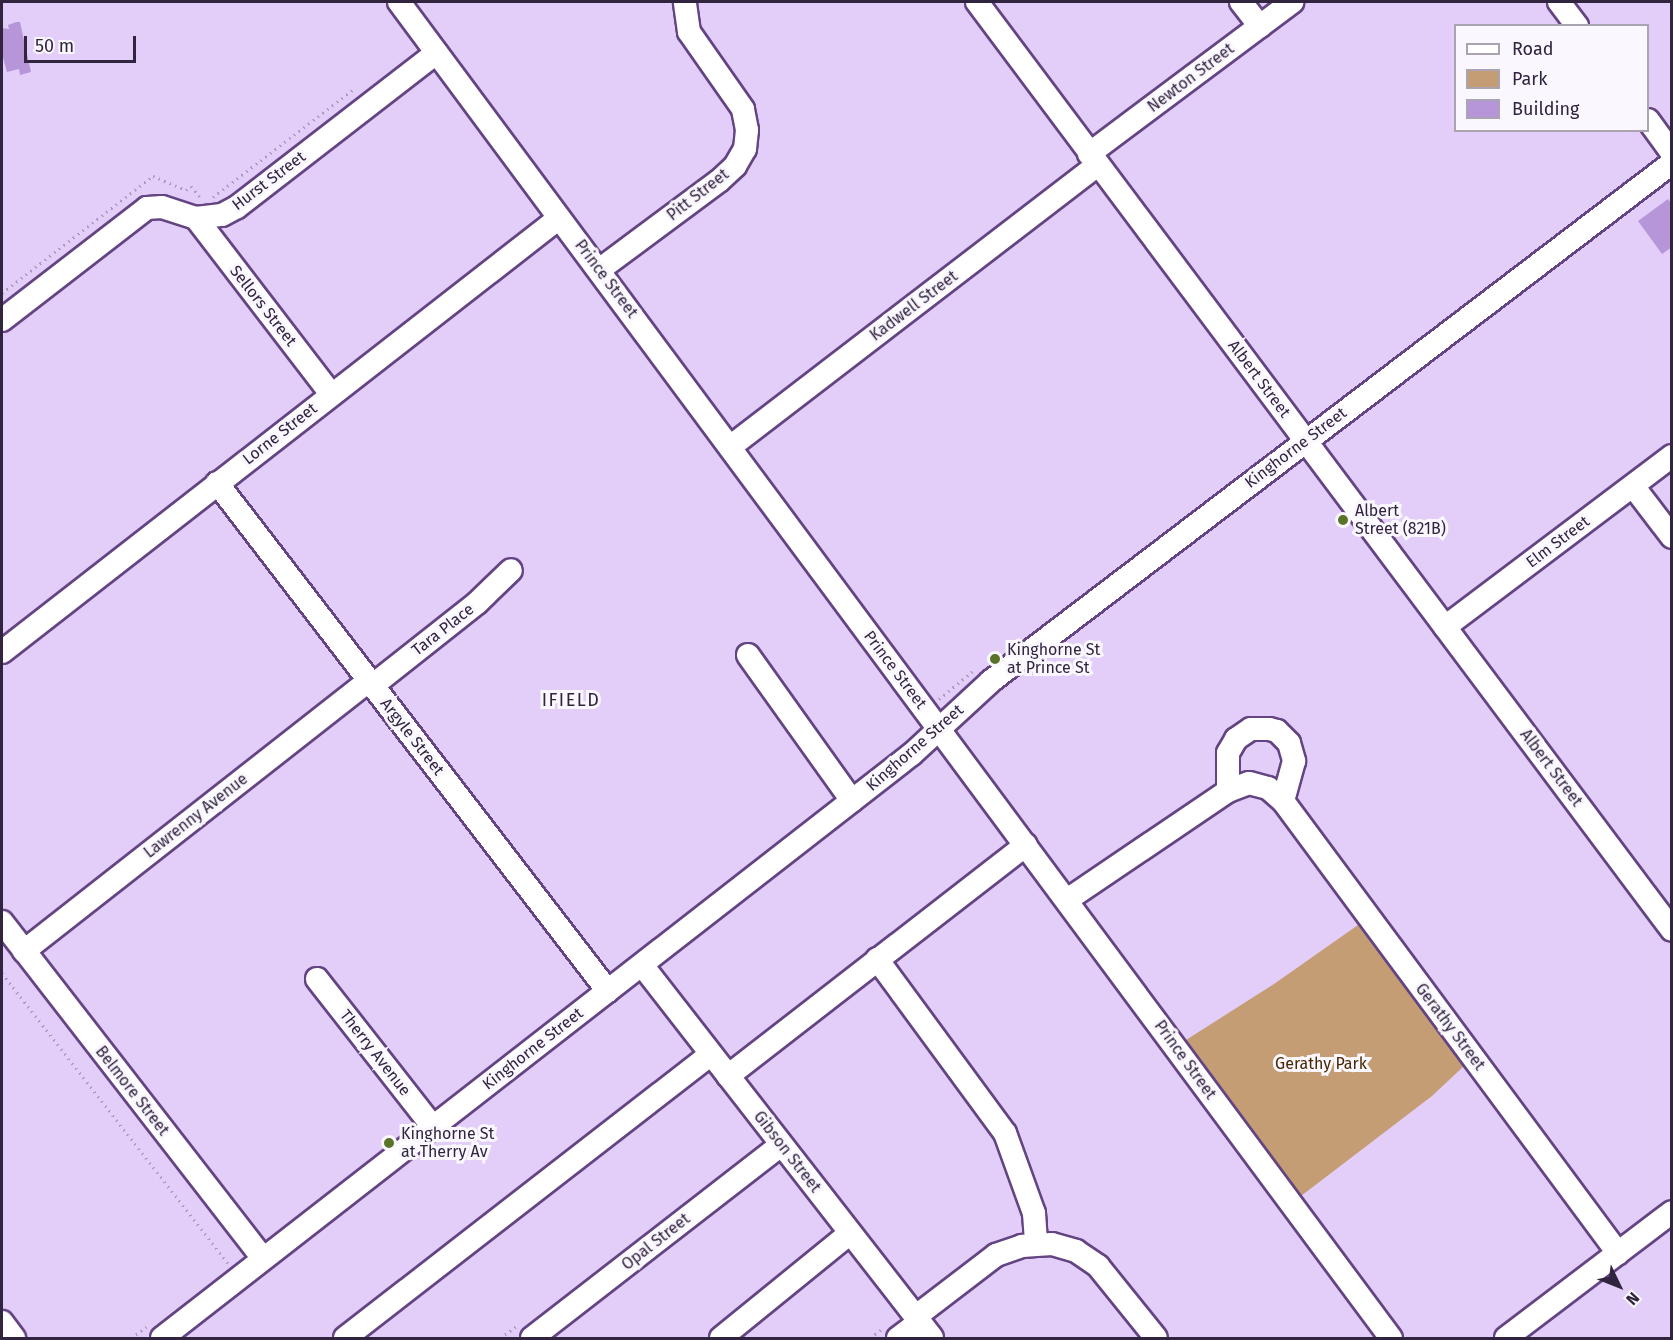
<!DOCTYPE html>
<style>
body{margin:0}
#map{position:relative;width:1673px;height:1340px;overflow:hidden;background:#e2cef9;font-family:"Fira Sans",sans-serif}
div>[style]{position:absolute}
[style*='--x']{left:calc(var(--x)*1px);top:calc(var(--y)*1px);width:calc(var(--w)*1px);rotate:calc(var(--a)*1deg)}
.green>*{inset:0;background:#c59d75}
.building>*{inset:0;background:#b795d9}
.path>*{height:3px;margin-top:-1.5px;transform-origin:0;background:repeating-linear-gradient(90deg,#ac9ac0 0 1.5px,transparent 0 6px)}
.roads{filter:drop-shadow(2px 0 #644482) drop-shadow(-2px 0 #644482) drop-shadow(0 2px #644482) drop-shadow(0 -2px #644482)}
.minor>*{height:22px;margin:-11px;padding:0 11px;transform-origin:11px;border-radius:11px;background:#fff}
.dots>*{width:16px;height:16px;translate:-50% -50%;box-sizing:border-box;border:3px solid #faf7fe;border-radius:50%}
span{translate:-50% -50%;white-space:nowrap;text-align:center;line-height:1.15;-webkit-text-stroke:6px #faf7fe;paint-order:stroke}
.street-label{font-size:16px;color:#31243f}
.poi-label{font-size:16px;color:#31243f}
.left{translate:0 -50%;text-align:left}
.park-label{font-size:16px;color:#462700}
.neighbourhood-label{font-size:18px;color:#31243f;letter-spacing:1.5px}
.frame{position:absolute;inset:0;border:3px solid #31243f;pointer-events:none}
.legend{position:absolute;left:1454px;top:24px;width:195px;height:108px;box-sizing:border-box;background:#faf7fe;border:2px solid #aaa3b2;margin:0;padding:8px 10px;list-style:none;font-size:18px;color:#31243f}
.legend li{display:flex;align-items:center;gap:12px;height:30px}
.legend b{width:30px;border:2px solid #aaa3b2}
.north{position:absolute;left:1589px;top:1256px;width:60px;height:60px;-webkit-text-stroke:4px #faf7fe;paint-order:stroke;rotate:133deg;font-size:16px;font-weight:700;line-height:24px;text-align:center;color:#31243f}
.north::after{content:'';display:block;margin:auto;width:21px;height:27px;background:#31243f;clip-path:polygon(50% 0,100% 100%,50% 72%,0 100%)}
.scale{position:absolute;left:24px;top:36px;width:112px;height:27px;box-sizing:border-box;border:3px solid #31243f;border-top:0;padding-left:8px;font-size:18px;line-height:21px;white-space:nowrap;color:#31243f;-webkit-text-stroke:4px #faf7fe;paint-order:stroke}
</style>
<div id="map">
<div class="green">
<i style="clip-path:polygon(1358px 925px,1464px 1066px,1432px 1096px,1301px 1196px,1186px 1040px,1274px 984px)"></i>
</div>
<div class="building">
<i style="clip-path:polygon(16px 22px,20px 22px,31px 72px,20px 75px,19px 69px,7px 72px,2px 54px,2px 28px,9px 29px,8px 25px)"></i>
<i style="clip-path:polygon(1668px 199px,1672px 205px,1672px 247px,1662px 254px,1638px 221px)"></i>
</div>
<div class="path">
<i style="--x:213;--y:197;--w:178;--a:-37.5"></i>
<i style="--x:2;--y:293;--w:191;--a:-37.8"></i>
<i style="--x:153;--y:176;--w:36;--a:23"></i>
<i style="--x:186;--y:190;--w:6;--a:-39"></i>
<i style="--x:191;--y:186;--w:16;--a:50"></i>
<i style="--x:939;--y:699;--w:44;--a:-39.5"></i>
<i style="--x:2;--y:973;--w:368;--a:52.1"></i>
<i style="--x:131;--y:1338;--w:19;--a:-36"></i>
<i style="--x:500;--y:1338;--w:22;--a:-36"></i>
<i style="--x:870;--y:1338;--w:15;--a:-37"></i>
</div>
<div class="roads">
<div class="minor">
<i style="--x:399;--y:2;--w:1664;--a:53.41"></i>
<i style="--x:977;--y:2;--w:1159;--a:53.17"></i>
<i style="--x:1241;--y:2;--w:31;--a:52"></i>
<i style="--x:1559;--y:2;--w:30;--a:53"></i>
<i style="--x:1648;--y:120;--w:41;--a:54"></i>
<i style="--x:1089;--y:154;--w:254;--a:-36.8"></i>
<i style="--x:196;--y:218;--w:222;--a:52.5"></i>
<i style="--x:599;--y:270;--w:149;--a:-36.6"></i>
<i style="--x:719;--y:181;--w:22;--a:-43"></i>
<i style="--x:735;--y:166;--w:20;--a:-60"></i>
<i style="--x:745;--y:149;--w:19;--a:-84"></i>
<i style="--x:747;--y:130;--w:21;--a:-101"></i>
<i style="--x:743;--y:109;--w:94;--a:-125"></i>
<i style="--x:689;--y:32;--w:30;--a:-98"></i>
<i style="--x:2;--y:320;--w:183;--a:-37.7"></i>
<i style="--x:147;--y:208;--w:15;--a:-4"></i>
<i style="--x:162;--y:207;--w:36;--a:18"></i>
<i style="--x:196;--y:218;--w:26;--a:-7"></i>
<i style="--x:222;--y:215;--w:17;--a:-28"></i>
<i style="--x:237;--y:207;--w:252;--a:-37.7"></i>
<i style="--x:730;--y:447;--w:464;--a:-37.5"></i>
<i style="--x:217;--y:483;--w:641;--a:52.42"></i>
<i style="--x:1633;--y:486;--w:64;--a:52.6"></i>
<i style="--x:1445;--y:627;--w:284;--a:-37"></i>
<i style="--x:2;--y:652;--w:706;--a:-37.92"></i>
<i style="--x:748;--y:655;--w:179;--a:54.5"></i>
<i style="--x:372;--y:686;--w:134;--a:-38.3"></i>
<i style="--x:477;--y:603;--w:47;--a:-44.1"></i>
<i style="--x:1228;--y:791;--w:38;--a:-90"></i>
<i style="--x:1228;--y:753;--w:16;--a:-60"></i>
<i style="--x:1236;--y:739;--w:18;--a:-34"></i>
<i style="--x:1251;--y:729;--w:18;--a:0"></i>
<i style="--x:1269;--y:729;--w:8;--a:14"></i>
<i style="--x:1277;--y:731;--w:17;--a:45"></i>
<i style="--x:1289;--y:743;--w:19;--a:74"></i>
<i style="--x:1294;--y:761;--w:41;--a:105.4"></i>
<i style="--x:1067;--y:900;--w:194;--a:-34.1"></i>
<i style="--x:1228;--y:791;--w:22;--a:-21"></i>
<i style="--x:1249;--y:783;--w:20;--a:15"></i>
<i style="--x:1268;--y:788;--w:20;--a:41"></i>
<i style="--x:1283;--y:801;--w:563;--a:53.46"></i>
<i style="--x:2;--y:922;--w:426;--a:52.2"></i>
<i style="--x:24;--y:951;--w:437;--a:-38.1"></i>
<i style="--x:877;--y:959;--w:216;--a:53.7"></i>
<i style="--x:1005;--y:1133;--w:85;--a:70.1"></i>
<i style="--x:1034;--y:1213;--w:31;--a:86"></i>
<i style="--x:642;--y:965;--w:472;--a:52.1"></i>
<i style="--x:317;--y:979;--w:188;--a:51.9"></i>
<i style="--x:728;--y:1076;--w:377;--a:-37.8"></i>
<i style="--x:915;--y:1317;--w:102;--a:-37.4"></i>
<i style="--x:996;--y:1255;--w:28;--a:-19"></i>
<i style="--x:1022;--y:1246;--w:30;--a:-4"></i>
<i style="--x:1052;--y:1244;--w:25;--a:16"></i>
<i style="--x:1076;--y:1251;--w:27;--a:34"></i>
<i style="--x:1098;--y:1266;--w:92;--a:51.1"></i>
<i style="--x:2;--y:1322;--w:20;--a:53"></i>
<i style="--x:162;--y:1338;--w:951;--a:-37.91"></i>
<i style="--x:912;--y:754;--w:108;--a:-42.7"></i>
<i style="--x:991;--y:681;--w:856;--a:-37.26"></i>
<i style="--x:345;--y:1338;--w:463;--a:-37.8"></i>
<i style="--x:532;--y:1338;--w:315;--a:-37.8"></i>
<i style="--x:721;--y:1338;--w:166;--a:-39.1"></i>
<i style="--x:898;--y:1338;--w:26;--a:-37"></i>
<i style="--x:1506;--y:1338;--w:208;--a:-37.2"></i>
</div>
</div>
<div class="dots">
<i style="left:1343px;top:520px;background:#597428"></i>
<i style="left:995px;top:659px;background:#597428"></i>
<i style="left:389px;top:1143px;background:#597428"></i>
</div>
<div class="street-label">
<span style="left:1191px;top:78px;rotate:-37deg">Newton Street</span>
<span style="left:269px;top:181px;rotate:-37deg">Hurst Street</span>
<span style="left:698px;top:195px;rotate:-38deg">Pitt Street</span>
<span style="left:606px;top:279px;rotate:53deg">Prince Street</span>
<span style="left:263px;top:306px;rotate:52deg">Sellors Street</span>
<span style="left:914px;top:306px;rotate:-37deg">Kadwell Street</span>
<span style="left:1259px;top:379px;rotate:53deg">Albert Street</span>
<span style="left:280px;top:434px;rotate:-38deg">Lorne Street</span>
<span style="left:1296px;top:448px;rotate:-37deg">Kinghorne Street</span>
<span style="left:1558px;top:542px;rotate:-37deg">Elm Street</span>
<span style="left:443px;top:630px;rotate:-38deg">Tara Place</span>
<span style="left:895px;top:670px;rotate:53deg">Prince Street</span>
<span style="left:412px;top:737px;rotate:52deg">Argyle Street</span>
<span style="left:915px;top:748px;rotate:-41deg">Kinghorne Street</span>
<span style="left:1551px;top:768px;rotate:53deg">Albert Street</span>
<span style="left:196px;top:816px;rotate:-38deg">Lawrenny Avenue</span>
<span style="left:1450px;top:1027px;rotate:53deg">Gerathy Street</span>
<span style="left:533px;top:1049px;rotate:-38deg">Kinghorne Street</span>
<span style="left:375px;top:1053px;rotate:52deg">Therry Avenue</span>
<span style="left:1185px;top:1060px;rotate:54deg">Prince Street</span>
<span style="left:132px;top:1091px;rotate:52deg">Belmore Street</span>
<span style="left:787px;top:1152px;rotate:52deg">Gibson Street</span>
<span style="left:656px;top:1242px;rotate:-38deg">Opal Street</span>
</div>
<div class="poi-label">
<span class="left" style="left:1355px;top:520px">Albert<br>Street (821B)</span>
<span class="left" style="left:1007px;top:659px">Kinghorne St<br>at Prince St</span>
<span class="left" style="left:401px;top:1143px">Kinghorne St<br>at Therry Av</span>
</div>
<div class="park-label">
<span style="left:1321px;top:1064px">Gerathy Park</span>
</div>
<div class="neighbourhood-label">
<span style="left:571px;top:700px">IFIELD</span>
</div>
<div class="frame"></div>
<ul class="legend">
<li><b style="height:8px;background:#fff"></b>Road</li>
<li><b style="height:16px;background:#c59d75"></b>Park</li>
<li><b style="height:16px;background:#b795d9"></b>Building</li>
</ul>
<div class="north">N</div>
<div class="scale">50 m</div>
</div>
